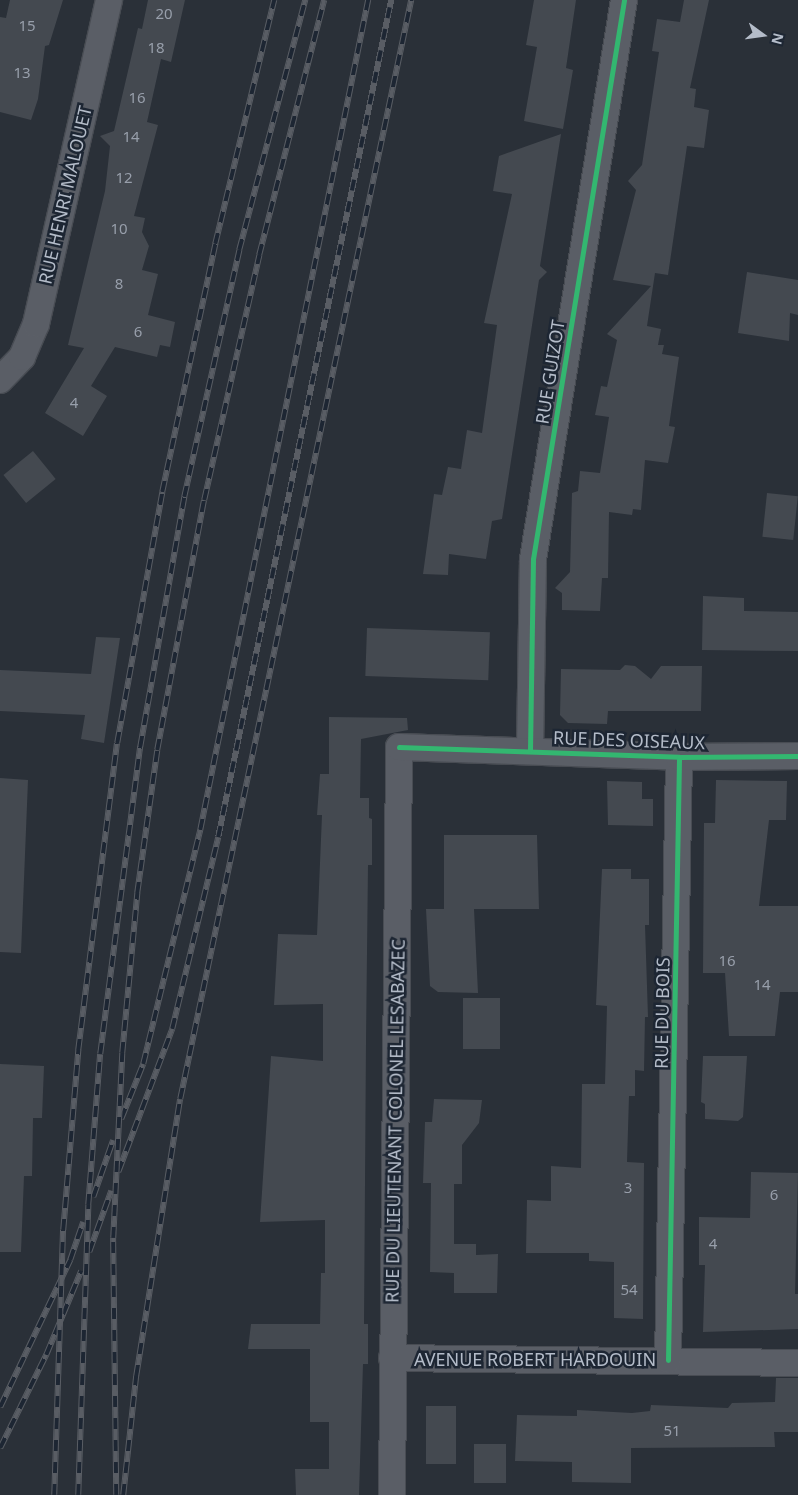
<!DOCTYPE html>
<style>
body{margin:0}
#map{position:relative;width:798px;height:1495px;overflow:hidden;background:#2a3038;font-family:"Noto Sans",sans-serif}
div>[style]{position:absolute}
[style*='--x']{left:calc(var(--x)*1px);top:calc(var(--y)*1px);width:calc(var(--w)*1px);rotate:calc(var(--a)*1deg)}
.building>*{inset:0;background:#444950;transform-origin:0 0}
.roads{filter:drop-shadow(1px 0 #484c53) drop-shadow(-1px 0 #484c53) drop-shadow(0 1px #484c53) drop-shadow(0 -1px #484c53)}
.minor>*{height:26px;margin:-13px;padding:0 13px;transform-origin:13px;border-radius:13px;background:#5a5e66}
.rail>*{height:5.5px;margin-top:-2.75px;transform-origin:0;background:repeating-linear-gradient(90deg,#1d2633 0 11px,#595d64 0 22px);box-sizing:border-box;border-block:1px solid #595d64}
.cycleway>*{height:5px;margin:-2.5px;padding:0 2.5px;transform-origin:2.5px;border-radius:2.5px;background:#33b770}
span{translate:-50% -50%;white-space:nowrap;text-align:center;line-height:1.15;-webkit-text-stroke:5px #1d2633;paint-order:stroke}
.number-label{font-size:15px;color:#989fab}
.number-label span{-webkit-text-stroke-width:0}
.street-label{font-size:18px;color:#b4bcc9}
.north{position:absolute;left:738px;top:10px;width:50px;height:50px;-webkit-text-stroke:4px #1d2633;paint-order:stroke;rotate:104deg;font-size:14px;font-weight:700;line-height:20px;text-align:center;color:#b4bcc9}
.north::after{content:'';display:block;margin:auto;width:18px;height:22px;background:#b4bcc9;clip-path:polygon(50% 0,100% 100%,50% 72%,0 100%)}
</style>
<div id="map">
<div class="building">
<i style="clip-path:polygon(10px 0,63px 0,49px 45px,45px 46px,38px 99px,31px 120px,0 112px,0 17px,6px 18px)"></i>
<i style="clip-path:polygon(148px 0,185px 0,171px 62px,161px 59px,147px 122px,158px 125px,134px 216px,145px 218px,142px 232px,149px 246px,142px 270px,158px 274px,148px 315px,175px 322px,170px 347px,160px 345px,157px 357px,115px 347px,91px 386px,107px 396px,83px 436px,45px 413px,84px 348px,68px 345px,105px 191px,110px 146px,100px 136px,114px 131px,138px 28px,142px 29px)"></i>
<i style="clip-path:polygon(534px 0,576px 0,566px 68px,573px 70px,563px 129px,524px 121px,537px 47px,526px 45px)"></i>
<i style="clip-path:polygon(684px 0,709px 0,690px 88px,696px 89px,694px 107px,709px 110px,704px 148px,687px 146px,668px 275px,655px 273px,647px 326px,661px 329px,658px 345px,664px 345px,662px 354px,679px 357px,669px 426px,675px 427px,668px 463px,645px 460px,641px 510px,633px 509px,632px 515px,609px 512px,608px 578px,602px 578px,600px 611px,562px 610px,562px 593px,555px 588px,570px 572px,572px 493px,578px 491px,580px 471px,600px 473px,609px 417px,595px 415px,601px 386px,607px 387px,617px 340px,607px 334px,651px 286px,613px 280px,636px 190px,628px 181px,642px 165px,659px 52px,652px 51px,657px 19px,680px 22px)"></i>
<i style="clip-path:polygon(561px 134px,540px 266px,547px 272px,539px 280px,502px 519px,492px 521px,486px 559px,449px 554px,448px 575px,423px 574px,434px 494px,442px 495px,448px 467px,461px 469px,467px 430px,482px 433px,497px 325px,484px 323px,512px 194px,493px 191px,499px 156px)"></i>
<i style="clip-path:polygon(747px 272px,798px 280px,798px 315px,790px 313px,789px 341px,738px 333px)"></i>
<i style="left:33px;top:451px;width:36px;height:38px;rotate:51deg"></i>
<i style="left:767px;top:493px;width:31px;height:44px;rotate:6deg"></i>
<i style="clip-path:polygon(703px 596px,744px 598px,744px 611px,798px 612px,798px 651px,702px 650px)"></i>
<i style="left:367px;top:628px;width:123px;height:48px;rotate:2deg"></i>
<i style="clip-path:polygon(96px 637px,120px 638px,104px 743px,81px 739px,85px 715px,0 711px,0 670px,91px 674px)"></i>
<i style="clip-path:polygon(625px 665px,635px 666px,651px 679px,661px 666px,702px 666px,701px 711px,608px 711px,607px 724px,568px 723px,560px 715px,561px 669px,620px 670px)"></i>
<i style="clip-path:polygon(329px 717px,407px 718px,408px 730px,361px 739px,360px 798px,369px 798px,369px 818px,372px 819px,372px 865px,368px 865px,366px 1041px,364px 1324px,368px 1324px,368px 1364px,363px 1364px,359px 1495px,296px 1495px,295px 1469px,329px 1469px,329px 1422px,310px 1422px,310px 1349px,248px 1349px,251px 1324px,320px 1324px,321px 1273px,325px 1273px,325px 1220px,260px 1222px,271px 1056px,323px 1061px,323px 1004px,274px 1005px,278px 934px,317px 935px,322px 815px,317px 815px,320px 774px,329px 774px)"></i>
<i style="clip-path:polygon(0 778px,28px 780px,21px 953px,0 952px)"></i>
<i style="clip-path:polygon(716px 780px,787px 781px,786px 820px,769px 820px,759px 906px,798px 906px,798px 992px,780px 992px,775px 1036px,729px 1036px,725px 973px,703px 973px,704px 823px,715px 823px)"></i>
<i style="clip-path:polygon(607px 781px,642px 782px,642px 799px,653px 799px,653px 826px,608px 825px)"></i>
<i style="clip-path:polygon(444px 835px,537px 835px,539px 909px,474px 909px,478px 993px,438px 992px,430px 986px,426px 909px,444px 909px)"></i>
<i style="clip-path:polygon(602px 869px,631px 869px,631px 879px,649px 879px,649px 925px,645px 925px,648px 1017px,645px 1017px,644px 1071px,635px 1070px,635px 1096px,629px 1096px,627px 1162px,644px 1163px,643px 1319px,614px 1318px,614px 1262px,589px 1261px,589px 1253px,526px 1253px,527px 1200px,551px 1201px,551px 1166px,581px 1168px,582px 1084px,605px 1084px,607px 1006px,596px 1005px)"></i>
<i style="left:463px;top:998px;width:37px;height:51px"></i>
<i style="clip-path:polygon(703px 1056px,747px 1056px,743px 1117px,738px 1121px,705px 1119px,705px 1104px,701px 1102px)"></i>
<i style="clip-path:polygon(0 1064px,44px 1066px,42px 1118px,33px 1118px,32px 1176px,24px 1176px,21px 1252px,0 1252px)"></i>
<i style="clip-path:polygon(434px 1099px,482px 1100px,479px 1123px,462px 1145px,462px 1184px,454px 1184px,454px 1244px,476px 1244px,476px 1255px,498px 1254px,497px 1293px,454px 1293px,454px 1273px,430px 1272px,431px 1183px,423px 1183px,425px 1122px,432px 1122px)"></i>
<i style="clip-path:polygon(751px 1172px,798px 1173px,795px 1294px,798px 1294px,798px 1329px,703px 1332px,705px 1265px,699px 1265px,699px 1217px,750px 1218px)"></i>
<i style="clip-path:polygon(776px 1378px,798px 1378px,798px 1432px,774px 1432px,775px 1447px,631px 1448px,631px 1483px,572px 1482px,572px 1462px,515px 1461px,517px 1415px,577px 1416px,577px 1410px,632px 1413px,650px 1411px,651px 1405px,728px 1408px,732px 1403px,775px 1402px)"></i>
<i style="left:426px;top:1406px;width:30px;height:58px"></i>
<i style="left:474px;top:1444px;width:32px;height:39px"></i>
</div>
<div class="roads">
<div class="minor">
<i style="--x:0;--y:380;--w:32;--a:-46"></i>
<i style="--x:22;--y:357;--w:36;--a:-67"></i>
<i style="--x:36;--y:324;--w:332;--a:-77.3"></i>
<i style="--x:530;--y:750;--w:191;--a:-89.1"></i>
<i style="--x:533;--y:559;--w:566;--a:-80.75"></i>
<i style="--x:392;--y:1358;--w:406;--a:0.7"></i>
<i style="--x:668;--y:1360;--w:603;--a:-88.95"></i>
<i style="--x:392;--y:1495;--w:748;--a:-89.46"></i>
<i style="--x:399;--y:747;--w:280;--a:2"></i>
<i style="--x:679;--y:757;--w:119;--a:-0.5"></i>
</div>
</div>
<div class="rail">
<i style="--x:121;--y:1119;--w:59;--a:-68.2"></i>
<i style="--x:143;--y:1064;--w:241;--a:-76.3"></i>
<i style="--x:200;--y:830;--w:847;--a:-78.56"></i>
<i style="--x:118;--y:1172;--w:153;--a:-69.3"></i>
<i style="--x:172;--y:1029;--w:197;--a:-76.5"></i>
<i style="--x:218;--y:837;--w:855;--a:-78.32"></i>
<i style="--x:93;--y:1197;--w:60;--a:-70.7"></i>
<i style="--x:89;--y:1252;--w:65;--a:-70.2"></i>
<i style="--x:0;--y:1407;--w:163;--a:-64.5"></i>
<i style="--x:70;--y:1260;--w:40;--a:-71.1"></i>
<i style="--x:0;--y:1448;--w:104;--a:-63.7"></i>
<i style="--x:46;--y:1355;--w:91;--a:-67.4"></i>
<i style="--x:54;--y:1495;--w:265;--a:-88.1"></i>
<i style="--x:63;--y:1230;--w:181;--a:-85.2"></i>
<i style="--x:78;--y:1050;--w:309;--a:-82.8"></i>
<i style="--x:117;--y:743;--w:255;--a:-79.8"></i>
<i style="--x:162;--y:492;--w:254;--a:-77.9"></i>
<i style="--x:215;--y:244;--w:251;--a:-76.4"></i>
<i style="--x:78;--y:1495;--w:290;--a:-88"></i>
<i style="--x:88;--y:1205;--w:151;--a:-85.5"></i>
<i style="--x:100;--y:1054;--w:310;--a:-82.6"></i>
<i style="--x:140;--y:747;--w:254;--a:-80"></i>
<i style="--x:184;--y:497;--w:253;--a:-77.4"></i>
<i style="--x:239;--y:250;--w:259;--a:-75.2"></i>
<i style="--x:116;--y:1495;--w:257;--a:-90.7"></i>
<i style="--x:113;--y:1238;--w:185;--a:-87.2"></i>
<i style="--x:122;--y:1053;--w:161;--a:-84.6"></i>
<i style="--x:137;--y:893;--w:144;--a:-82"></i>
<i style="--x:157;--y:750;--w:254;--a:-79.4"></i>
<i style="--x:204;--y:500;--w:251;--a:-77.3"></i>
<i style="--x:259;--y:255;--w:263;--a:-75.7"></i>
<i style="--x:123;--y:1495;--w:120;--a:-83.8"></i>
<i style="--x:136;--y:1376;--w:280;--a:-81"></i>
<i style="--x:180;--y:1099;--w:1123;--a:-78.13"></i>
</div>
<div class="cycleway">
<i style="--x:399;--y:747;--w:280;--a:2"></i>
<i style="--x:679;--y:757;--w:119;--a:-0.5"></i>
<i style="--x:530;--y:750;--w:191;--a:-89.1"></i>
<i style="--x:533;--y:559;--w:566;--a:-80.75"></i>
<i style="--x:668;--y:1360;--w:603;--a:-88.95"></i>
</div>
<div class="number-label">
<span style="left:164px;top:14px">20</span>
<span style="left:27px;top:26px">15</span>
<span style="left:156px;top:48px">18</span>
<span style="left:22px;top:73px">13</span>
<span style="left:137px;top:98px">16</span>
<span style="left:131px;top:137px">14</span>
<span style="left:124px;top:178px">12</span>
<span style="left:119px;top:229px">10</span>
<span style="left:119px;top:284px">8</span>
<span style="left:138px;top:332px">6</span>
<span style="left:74px;top:403px">4</span>
<span style="left:727px;top:961px">16</span>
<span style="left:762px;top:985px">14</span>
<span style="left:628px;top:1188px">3</span>
<span style="left:774px;top:1195px">6</span>
<span style="left:713px;top:1244px">4</span>
<span style="left:629px;top:1290px">54</span>
<span style="left:672px;top:1431px">51</span>
</div>
<div class="street-label">
<span style="left:65px;top:195px;rotate:-77deg">RUE HENRI MALOUET</span>
<span style="left:550px;top:372px;rotate:-81deg">RUE GUIZOT</span>
<span style="left:629px;top:740px;rotate:2deg">RUE DES OISEAUX</span>
<span style="left:662px;top:1013px;rotate:-89deg">RUE DU BOIS</span>
<span style="left:395px;top:1121px;rotate:-89deg">RUE DU LIEUTENANT COLONEL LESABAZEC</span>
<span style="left:535px;top:1359px">AVENUE ROBERT HARDOUIN</span>
</div>
<div class="north">N</div>
</div>
